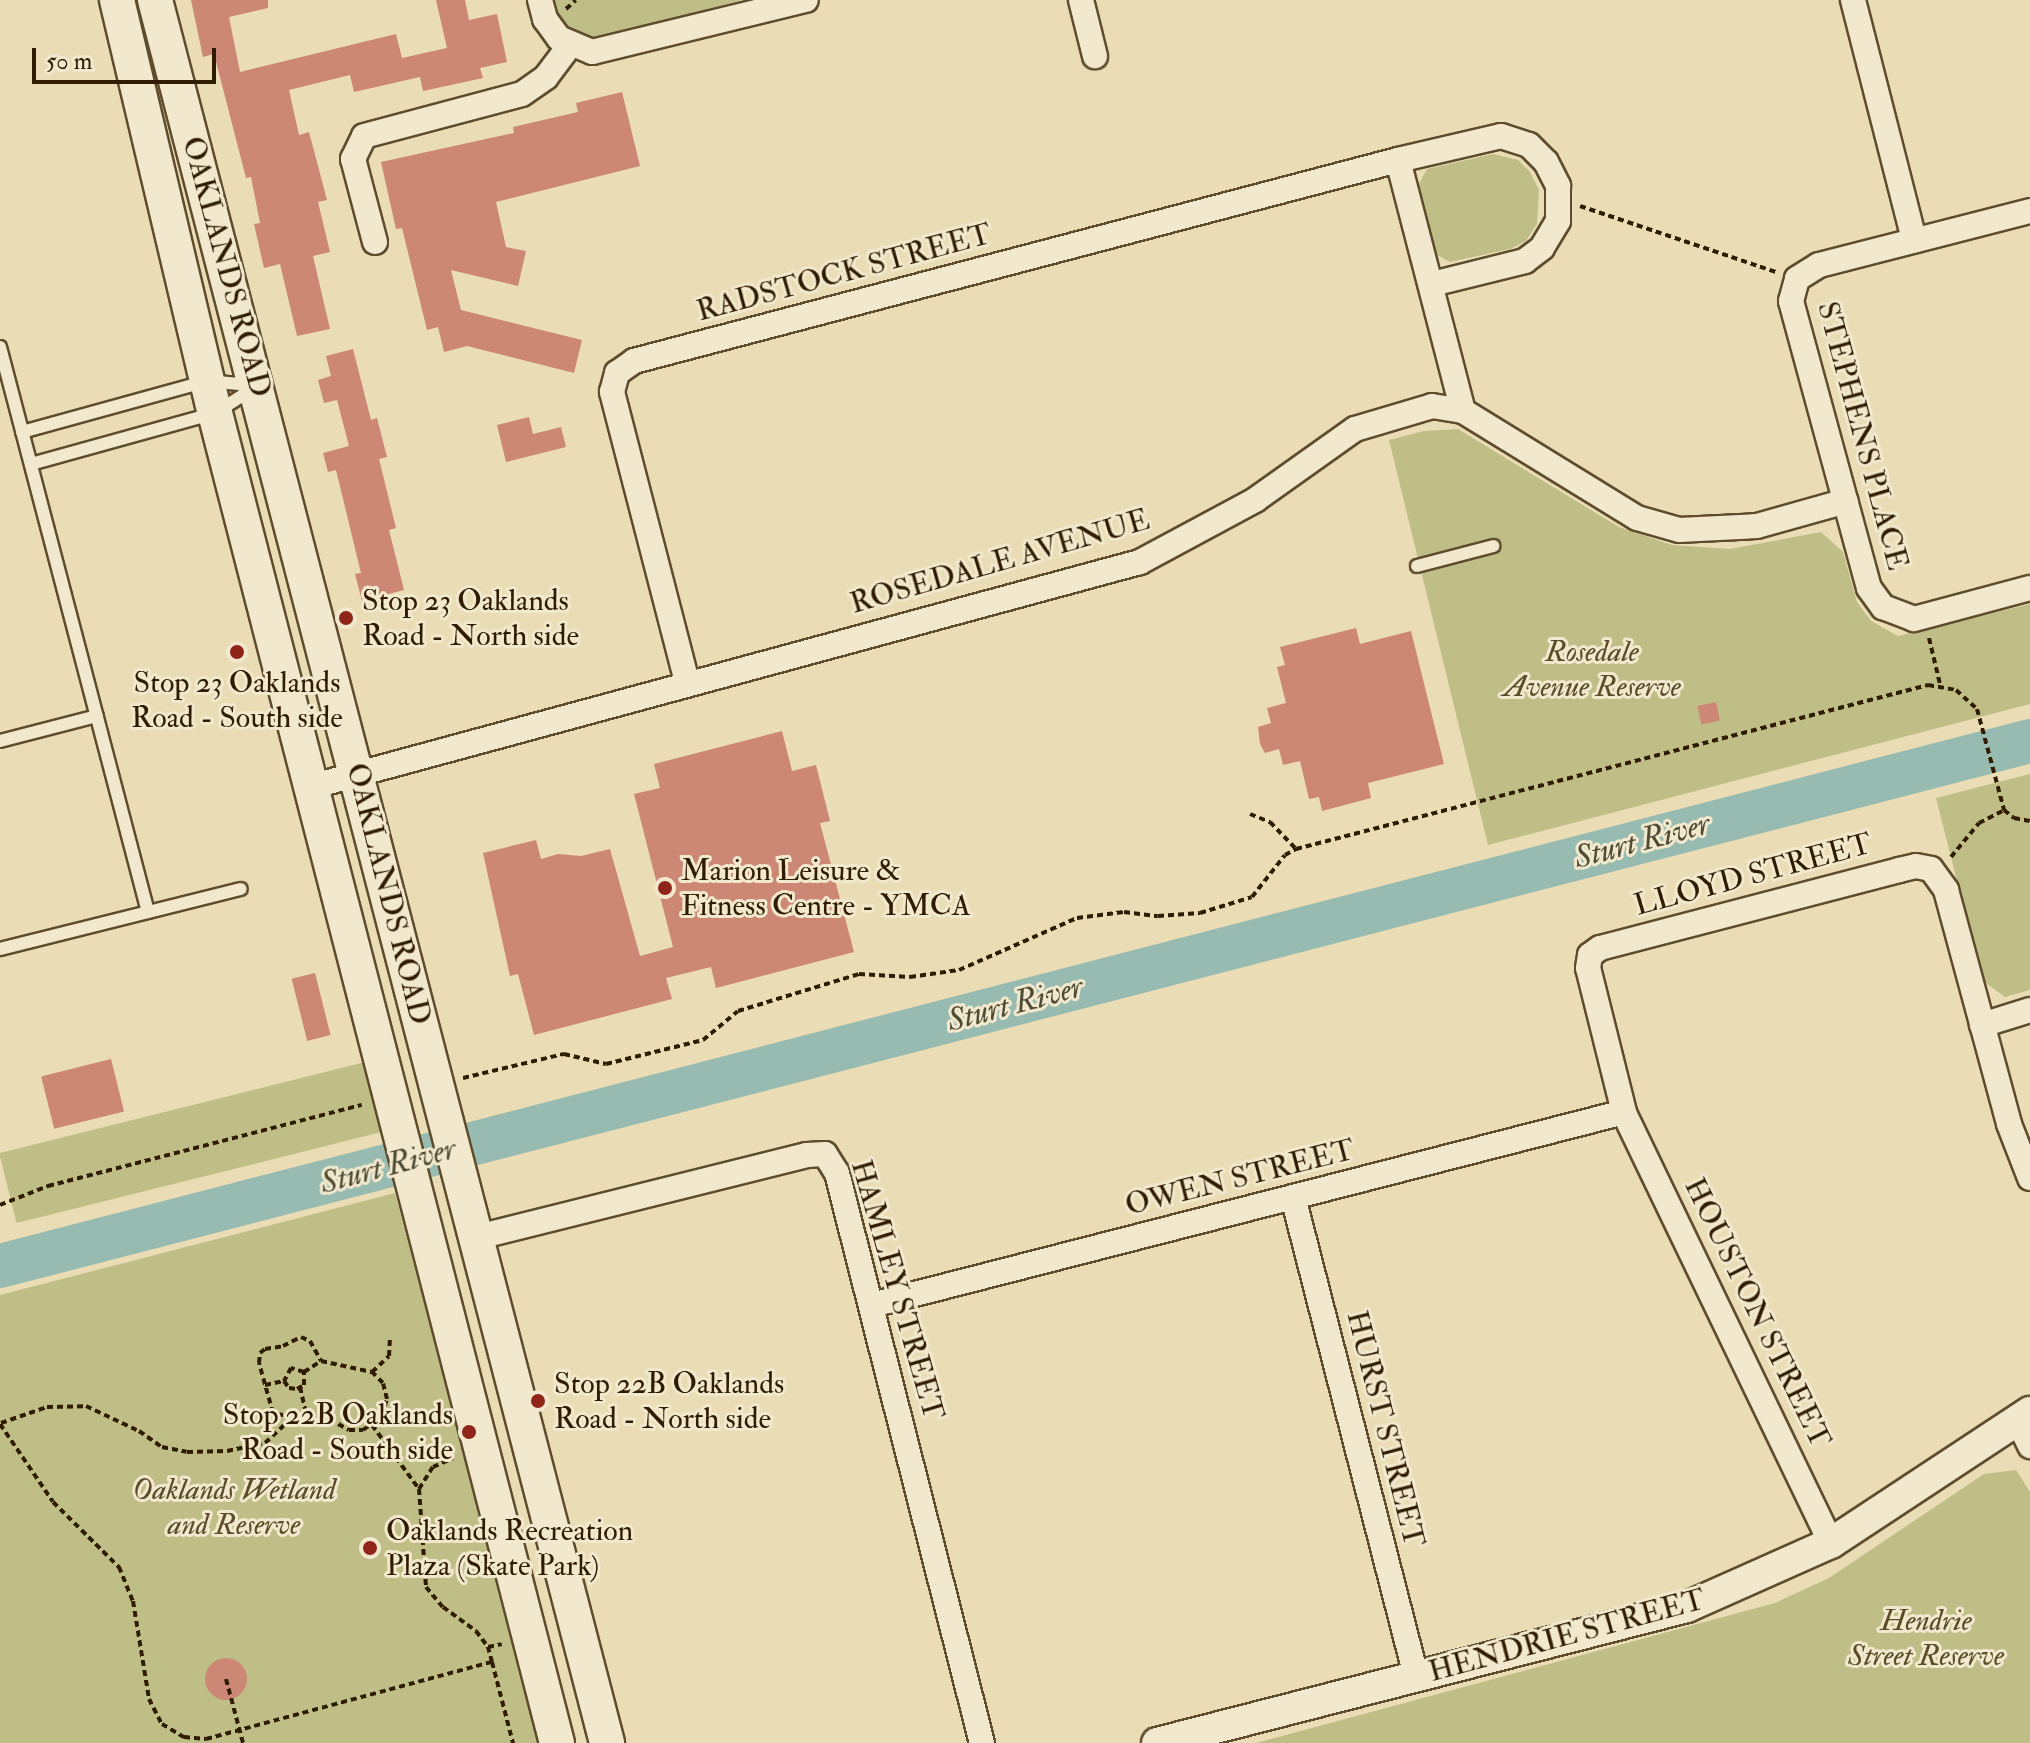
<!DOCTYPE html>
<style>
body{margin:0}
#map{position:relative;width:2030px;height:1743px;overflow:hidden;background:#eadcb4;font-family:"IM FELL Double Pica",serif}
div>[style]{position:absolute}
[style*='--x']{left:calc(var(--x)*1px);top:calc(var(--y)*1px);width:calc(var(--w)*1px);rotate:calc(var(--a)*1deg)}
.green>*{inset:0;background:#bfbe87;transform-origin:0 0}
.river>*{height:44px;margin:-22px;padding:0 22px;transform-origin:22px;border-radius:22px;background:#98bbb1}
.building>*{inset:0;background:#cc8775;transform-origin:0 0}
.round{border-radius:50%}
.path>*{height:4px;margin-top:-2px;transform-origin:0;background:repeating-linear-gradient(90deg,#301c00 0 6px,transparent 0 10px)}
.roads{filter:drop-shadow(2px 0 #5e4c2d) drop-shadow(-2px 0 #5e4c2d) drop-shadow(0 2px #5e4c2d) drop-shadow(0 -2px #5e4c2d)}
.service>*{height:12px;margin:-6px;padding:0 6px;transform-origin:6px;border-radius:6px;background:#f1e8ce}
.minor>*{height:24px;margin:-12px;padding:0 12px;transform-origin:12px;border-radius:12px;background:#f1e8ce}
.tertiary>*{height:30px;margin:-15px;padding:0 15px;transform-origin:15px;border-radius:15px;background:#f1e8ce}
.secondary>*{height:34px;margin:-17px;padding:0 17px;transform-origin:17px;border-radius:17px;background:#f1e8ce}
.dots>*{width:22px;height:22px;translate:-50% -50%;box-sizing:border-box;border:4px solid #f1e8ce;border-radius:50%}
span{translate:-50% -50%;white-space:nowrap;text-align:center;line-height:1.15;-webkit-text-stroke:6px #f1e8ce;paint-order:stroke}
.street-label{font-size:30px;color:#301c00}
.poi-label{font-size:30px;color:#301c00}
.left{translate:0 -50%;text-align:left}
.right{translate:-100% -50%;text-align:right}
.park-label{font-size:30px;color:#5b4d28;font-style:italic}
.water-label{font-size:32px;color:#4f4c35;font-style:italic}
.scale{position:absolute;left:32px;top:48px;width:184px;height:36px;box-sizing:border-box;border:4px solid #301c00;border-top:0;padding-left:10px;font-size:24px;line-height:28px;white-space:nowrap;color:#301c00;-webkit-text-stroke:6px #f1e8ce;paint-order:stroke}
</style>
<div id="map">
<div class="green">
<i style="clip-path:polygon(553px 0,741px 0,598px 40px,581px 39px,568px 31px,558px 19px)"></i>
<i style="clip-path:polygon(1493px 154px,1518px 160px,1530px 172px,1539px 190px,1537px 224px,1526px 241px,1510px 249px,1450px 262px,1430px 251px,1416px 189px,1427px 169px)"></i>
<i style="clip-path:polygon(1458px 429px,1619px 527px,1672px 545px,1730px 549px,1821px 532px,1843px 552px,1857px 602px,1871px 621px,1898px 636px,2030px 604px,2030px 704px,1488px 845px,1389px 440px,1424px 431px)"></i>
<i style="clip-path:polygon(2030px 774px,2030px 990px,2005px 997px,1982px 980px,1936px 798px)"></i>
<i style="left:365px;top:1062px;width:72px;height:377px;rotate:76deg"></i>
<i style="clip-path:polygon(395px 1193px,540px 1743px,0 1743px,0 1295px)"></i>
<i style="clip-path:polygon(2016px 1470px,2030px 1492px,2030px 1743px,1256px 1743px,1775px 1603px,1829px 1578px,1984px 1474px)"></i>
</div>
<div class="river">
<i style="--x:0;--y:1266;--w:2097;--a:-14.5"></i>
</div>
<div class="building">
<i style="clip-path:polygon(191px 0,268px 0,268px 8px,229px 17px,240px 72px,396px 34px,402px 58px,447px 48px,436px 0,465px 0,469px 20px,497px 14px,507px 62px,480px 68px,483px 78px,423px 91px,420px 77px,354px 92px,350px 75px,289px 90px,299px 135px,309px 132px,327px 200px,318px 202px,330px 252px,313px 256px,330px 329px,297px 336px,280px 264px,264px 268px,254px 224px,260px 223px,251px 177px,246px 178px,214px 54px,203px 57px)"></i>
<i style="clip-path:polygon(622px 92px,640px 166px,496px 202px,506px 247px,526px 251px,518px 286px,451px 270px,461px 310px,582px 340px,574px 373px,467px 346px,444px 352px,438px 327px,427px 330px,402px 228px,396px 229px,381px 162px,514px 133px,513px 127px,578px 112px,576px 103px)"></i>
<i style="clip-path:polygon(353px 349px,371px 420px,377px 418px,387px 457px,379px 459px,396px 528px,389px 530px,404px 590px,362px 601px,355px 574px,361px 573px,336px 470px,328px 472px,323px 453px,349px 446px,337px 400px,324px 403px,318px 380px,331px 376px,326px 356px)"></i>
<i style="clip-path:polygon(529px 417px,533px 434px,561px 427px,566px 447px,506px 462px,497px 425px)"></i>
<i style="clip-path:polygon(1356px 628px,1360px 644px,1411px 631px,1444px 764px,1368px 783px,1371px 798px,1322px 811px,1319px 797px,1309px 799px,1300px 761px,1283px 765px,1279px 749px,1265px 753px,1260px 744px,1258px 727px,1271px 723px,1267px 708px,1286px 703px,1277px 667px,1285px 665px,1280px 647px)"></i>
<i style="left:1716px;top:702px;width:19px;height:19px;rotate:78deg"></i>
<i style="clip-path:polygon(782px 731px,792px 771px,816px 765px,830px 821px,820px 823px,854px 952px,716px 988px,711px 967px,666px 978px,672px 999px,534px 1035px,518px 974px,510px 976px,483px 853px,536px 840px,541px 859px,558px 854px,581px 856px,610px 849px,640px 956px,673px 947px,634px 794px,660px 788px,654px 764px)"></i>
<i style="left:315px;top:973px;width:64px;height:24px;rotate:76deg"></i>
<i style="left:111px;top:1059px;width:54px;height:72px;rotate:76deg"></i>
<i class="round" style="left:205px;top:1658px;width:42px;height:42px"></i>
</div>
<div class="path">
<i style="--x:566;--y:9;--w:13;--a:-42"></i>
<i style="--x:1580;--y:206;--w:207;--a:18.6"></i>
<i style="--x:1929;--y:638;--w:47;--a:76.6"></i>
<i style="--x:1250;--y:814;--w:22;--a:22"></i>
<i style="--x:1270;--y:822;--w:37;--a:46"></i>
<i style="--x:1951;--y:857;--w:44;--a:-50.5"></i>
<i style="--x:1979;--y:823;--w:28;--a:-27"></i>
<i style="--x:463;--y:1078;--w:104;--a:-13.4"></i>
<i style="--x:564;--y:1054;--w:43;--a:13.4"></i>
<i style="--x:606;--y:1064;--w:100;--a:-13.9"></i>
<i style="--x:703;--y:1040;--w:45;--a:-39.6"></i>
<i style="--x:738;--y:1011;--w:127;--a:-17"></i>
<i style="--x:859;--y:974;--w:51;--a:3.4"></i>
<i style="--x:910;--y:977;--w:49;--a:-8.1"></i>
<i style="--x:959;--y:970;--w:129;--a:-23.8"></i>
<i style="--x:1077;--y:918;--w:47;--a:-7.3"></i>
<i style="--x:1124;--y:912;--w:34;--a:7"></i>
<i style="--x:1158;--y:916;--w:42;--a:-4.1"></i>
<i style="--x:1200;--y:913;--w:54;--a:-17.1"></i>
<i style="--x:1252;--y:897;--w:53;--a:-51.8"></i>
<i style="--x:1285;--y:855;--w:13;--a:-29"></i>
<i style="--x:1296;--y:849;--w:653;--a:-14.55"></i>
<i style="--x:1928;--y:685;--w:28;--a:10"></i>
<i style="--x:1956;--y:690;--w:28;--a:42"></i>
<i style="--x:1977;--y:709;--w:105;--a:75"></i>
<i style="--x:2004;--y:810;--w:13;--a:39"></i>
<i style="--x:2014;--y:818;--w:16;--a:11"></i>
<i style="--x:0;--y:1205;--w:52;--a:-21.6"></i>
<i style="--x:48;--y:1186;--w:324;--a:-14.5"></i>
<i style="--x:304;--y:1372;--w:14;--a:-163"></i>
<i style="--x:291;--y:1368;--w:15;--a:118"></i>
<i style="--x:284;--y:1381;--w:9;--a:54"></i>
<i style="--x:289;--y:1388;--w:8;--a:7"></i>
<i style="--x:297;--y:1389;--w:8;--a:-30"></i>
<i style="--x:304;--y:1385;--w:13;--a:-90"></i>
<i style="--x:304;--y:1372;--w:20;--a:-33"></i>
<i style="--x:265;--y:1385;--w:19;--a:-12"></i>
<i style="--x:300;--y:1387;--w:26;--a:77"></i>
<i style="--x:293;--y:1417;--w:20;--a:-169"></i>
<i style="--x:273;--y:1413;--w:52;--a:-105.6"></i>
<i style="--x:259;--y:1363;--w:10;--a:-84"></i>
<i style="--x:260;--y:1353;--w:6;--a:-39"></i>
<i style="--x:265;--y:1349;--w:18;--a:-9"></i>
<i style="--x:283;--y:1346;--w:20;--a:-27"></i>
<i style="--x:301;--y:1337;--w:10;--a:24"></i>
<i style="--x:310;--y:1341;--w:23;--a:61"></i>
<i style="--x:321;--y:1361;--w:52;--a:12.2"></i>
<i style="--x:1;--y:1423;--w:49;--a:-19.2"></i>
<i style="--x:47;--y:1407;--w:39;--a:-1"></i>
<i style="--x:86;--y:1406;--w:59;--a:25.3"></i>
<i style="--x:139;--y:1431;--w:28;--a:35"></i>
<i style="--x:162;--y:1447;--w:25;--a:11"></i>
<i style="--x:187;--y:1452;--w:40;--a:-1.4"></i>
<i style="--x:227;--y:1451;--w:39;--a:-12"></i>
<i style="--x:265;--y:1443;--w:38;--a:-43"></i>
<i style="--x:293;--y:1417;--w:15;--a:-16"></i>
<i style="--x:307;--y:1413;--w:14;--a:4"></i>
<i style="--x:321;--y:1414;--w:32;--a:30"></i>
<i style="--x:349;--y:1430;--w:14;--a:0"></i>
<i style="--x:363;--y:1430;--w:24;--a:-36"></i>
<i style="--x:382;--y:1416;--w:18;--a:-74"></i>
<i style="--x:387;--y:1399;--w:16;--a:-104"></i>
<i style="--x:383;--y:1383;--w:16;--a:-135"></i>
<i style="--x:372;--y:1372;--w:23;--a:-43"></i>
<i style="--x:389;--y:1356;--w:17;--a:-87"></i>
<i style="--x:0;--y:1424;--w:94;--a:55.8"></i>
<i style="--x:53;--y:1502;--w:93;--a:44.6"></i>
<i style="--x:119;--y:1567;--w:37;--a:68"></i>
<i style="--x:133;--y:1601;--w:99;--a:80.7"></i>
<i style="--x:149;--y:1699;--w:28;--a:63"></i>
<i style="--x:162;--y:1724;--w:26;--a:31"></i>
<i style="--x:184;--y:1737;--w:22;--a:5"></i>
<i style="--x:206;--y:1739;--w:296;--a:-15.1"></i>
<i style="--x:492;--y:1662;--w:84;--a:75.5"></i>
<i style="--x:372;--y:1425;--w:79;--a:53.7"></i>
<i style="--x:419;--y:1489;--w:98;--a:85.9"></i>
<i style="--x:426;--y:1587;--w:26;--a:50"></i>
<i style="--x:443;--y:1607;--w:41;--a:36"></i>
<i style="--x:476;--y:1631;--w:20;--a:53"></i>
<i style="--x:419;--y:1489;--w:26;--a:-58"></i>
<i style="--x:433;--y:1467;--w:22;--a:-24"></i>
<i style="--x:492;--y:1662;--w:16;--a:-105"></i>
<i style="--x:488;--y:1647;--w:14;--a:-12"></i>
<i style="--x:226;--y:1679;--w:66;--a:75.1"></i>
</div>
<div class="roads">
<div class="service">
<i style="--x:0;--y:347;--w:584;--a:75.32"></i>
<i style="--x:22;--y:432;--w:192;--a:-15.4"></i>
<i style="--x:207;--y:381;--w:43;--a:5.3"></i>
<i style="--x:31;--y:464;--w:191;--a:-15.5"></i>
<i style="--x:215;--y:413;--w:43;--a:-32.6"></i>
<i style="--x:1417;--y:566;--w:79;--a:-14.7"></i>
<i style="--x:0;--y:741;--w:100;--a:-14.5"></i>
<i style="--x:0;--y:949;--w:248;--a:-14"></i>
</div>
<div class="minor">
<i style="--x:540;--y:0;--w:20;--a:75"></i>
<i style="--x:545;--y:19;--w:24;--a:54"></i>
<i style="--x:559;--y:38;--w:36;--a:23"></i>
<i style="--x:592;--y:52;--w:220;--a:-13.7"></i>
<i style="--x:1081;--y:0;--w:58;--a:76"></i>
<i style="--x:1853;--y:0;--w:248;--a:75.7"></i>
<i style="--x:1398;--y:160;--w:259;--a:75.5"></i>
<i style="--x:2030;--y:211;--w:218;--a:165.6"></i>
<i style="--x:1819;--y:265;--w:26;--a:148"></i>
<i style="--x:1797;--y:279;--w:23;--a:105"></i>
<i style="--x:1791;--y:301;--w:297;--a:74.8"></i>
<i style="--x:1869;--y:588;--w:24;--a:54"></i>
<i style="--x:1883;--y:607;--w:33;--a:21"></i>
<i style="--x:1914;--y:619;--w:120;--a:-15"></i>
<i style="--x:375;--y:242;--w:86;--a:-104.8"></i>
<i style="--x:353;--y:159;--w:25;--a:-64"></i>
<i style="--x:364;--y:136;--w:163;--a:-14.9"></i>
<i style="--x:522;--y:94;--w:29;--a:-35"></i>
<i style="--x:546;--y:77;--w:40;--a:-53"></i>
<i style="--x:687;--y:682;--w:300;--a:-104.5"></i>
<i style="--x:612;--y:392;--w:20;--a:-75"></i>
<i style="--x:617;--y:373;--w:21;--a:-35"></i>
<i style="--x:634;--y:361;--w:790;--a:-14.74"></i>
<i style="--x:1398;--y:160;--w:106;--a:-13.1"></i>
<i style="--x:1501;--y:136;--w:29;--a:18"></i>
<i style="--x:1529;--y:145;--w:24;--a:45"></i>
<i style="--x:1546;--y:162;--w:27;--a:63"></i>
<i style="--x:1558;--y:186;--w:35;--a:90"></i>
<i style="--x:1558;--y:221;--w:31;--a:121"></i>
<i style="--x:1542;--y:248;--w:21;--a:143"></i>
<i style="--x:1525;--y:261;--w:96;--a:166.1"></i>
<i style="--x:310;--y:787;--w:860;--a:-15.17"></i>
<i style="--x:1140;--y:562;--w:131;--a:-28.3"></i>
<i style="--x:1255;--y:500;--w:123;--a:-35.4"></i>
<i style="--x:1355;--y:429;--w:80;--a:-16.6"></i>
<i style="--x:1432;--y:406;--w:31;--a:9"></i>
<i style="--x:1463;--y:411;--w:204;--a:31.6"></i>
<i style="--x:1637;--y:518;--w:44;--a:15.9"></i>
<i style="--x:1679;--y:530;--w:78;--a:-2.9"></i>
<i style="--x:1757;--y:526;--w:92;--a:-15.7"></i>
<i style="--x:1982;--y:1025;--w:50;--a:-17.4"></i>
<i style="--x:1293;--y:1197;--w:496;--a:75.6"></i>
<i style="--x:478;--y:1237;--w:339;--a:-14"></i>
<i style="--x:807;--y:1155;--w:18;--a:-3"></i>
<i style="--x:825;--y:1154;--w:22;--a:58"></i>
<i style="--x:837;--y:1173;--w:588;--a:75.73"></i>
<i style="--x:872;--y:1305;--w:776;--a:-14.39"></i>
<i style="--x:2018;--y:1421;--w:28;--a:64"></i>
<i style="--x:1831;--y:1543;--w:478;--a:-115.7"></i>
<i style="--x:1624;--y:1112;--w:148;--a:-104"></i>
<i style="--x:1588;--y:968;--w:13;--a:-81"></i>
<i style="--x:1590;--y:955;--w:12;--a:-35"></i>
<i style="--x:1600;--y:948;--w:309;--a:-14.6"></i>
<i style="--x:1899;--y:870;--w:17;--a:-13"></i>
<i style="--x:1916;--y:866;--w:15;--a:11"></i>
<i style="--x:1931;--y:869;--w:26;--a:54"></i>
<i style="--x:1946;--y:890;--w:242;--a:74.9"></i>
<i style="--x:2009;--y:1124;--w:58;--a:68.7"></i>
</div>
<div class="tertiary">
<i style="--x:1157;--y:1743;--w:547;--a:-14.39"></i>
<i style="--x:1687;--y:1607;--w:158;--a:-24"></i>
<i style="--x:1831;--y:1543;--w:238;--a:-33.4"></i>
</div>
<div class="secondary">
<i style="--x:117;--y:0;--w:424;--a:76.7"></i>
<i style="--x:215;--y:413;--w:1373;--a:75.58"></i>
<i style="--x:155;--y:0;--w:1801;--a:75.46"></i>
</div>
</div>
<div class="dots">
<i style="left:346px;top:618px;background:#8f2418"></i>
<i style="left:237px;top:652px;background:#8f2418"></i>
<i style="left:665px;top:888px;background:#8f2418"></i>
<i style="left:538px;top:1401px;background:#8f2418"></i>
<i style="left:469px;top:1432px;background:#8f2418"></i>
<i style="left:370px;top:1548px;background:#8f2418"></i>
</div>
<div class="street-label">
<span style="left:226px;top:267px;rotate:75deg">OAKLANDS ROAD</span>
<span style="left:844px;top:273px;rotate:-15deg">RADSTOCK STREET</span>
<span style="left:1862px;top:436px;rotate:75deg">STEPHENS PLACE</span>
<span style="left:1000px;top:562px;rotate:-16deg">ROSEDALE AVENUE</span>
<span style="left:1753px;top:875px;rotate:-15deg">LLOYD STREET</span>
<span style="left:388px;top:894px;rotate:76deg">OAKLANDS ROAD</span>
<span style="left:1240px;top:1178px;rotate:-14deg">OWEN STREET</span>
<span style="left:897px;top:1290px;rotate:74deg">HAMLEY STREET</span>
<span style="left:1757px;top:1313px;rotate:64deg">HOUSTON STREET</span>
<span style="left:1385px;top:1429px;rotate:76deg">HURST STREET</span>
<span style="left:1567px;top:1636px;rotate:-15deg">HENDRIE STREET</span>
</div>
<div class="poi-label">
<span class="left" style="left:362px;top:618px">Stop 23 Oaklands<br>Road - North side</span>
<span style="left:237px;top:700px">Stop 23 Oaklands<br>Road - South side</span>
<span class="left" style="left:681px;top:888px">Marion Leisure &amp;<br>Fitness Centre - YMCA</span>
<span class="left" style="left:554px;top:1401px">Stop 22B Oaklands<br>Road - North side</span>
<span class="right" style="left:453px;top:1432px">Stop 22B Oaklands<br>Road - South side</span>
<span class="left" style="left:386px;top:1548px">Oaklands Recreation<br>Plaza (Skate Park)</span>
</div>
<div class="park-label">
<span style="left:1592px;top:669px">Rosedale<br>Avenue Reserve</span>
<span style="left:234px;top:1507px">Oaklands Wetland<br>and Reserve</span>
<span style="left:1926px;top:1638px">Hendrie<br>Street Reserve</span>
</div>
<div class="water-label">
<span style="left:1642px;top:841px;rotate:-15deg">Sturt River</span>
<span style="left:1015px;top:1004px;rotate:-15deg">Sturt River</span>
<span style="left:388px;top:1166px;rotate:-15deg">Sturt River</span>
</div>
<div class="scale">50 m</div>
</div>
